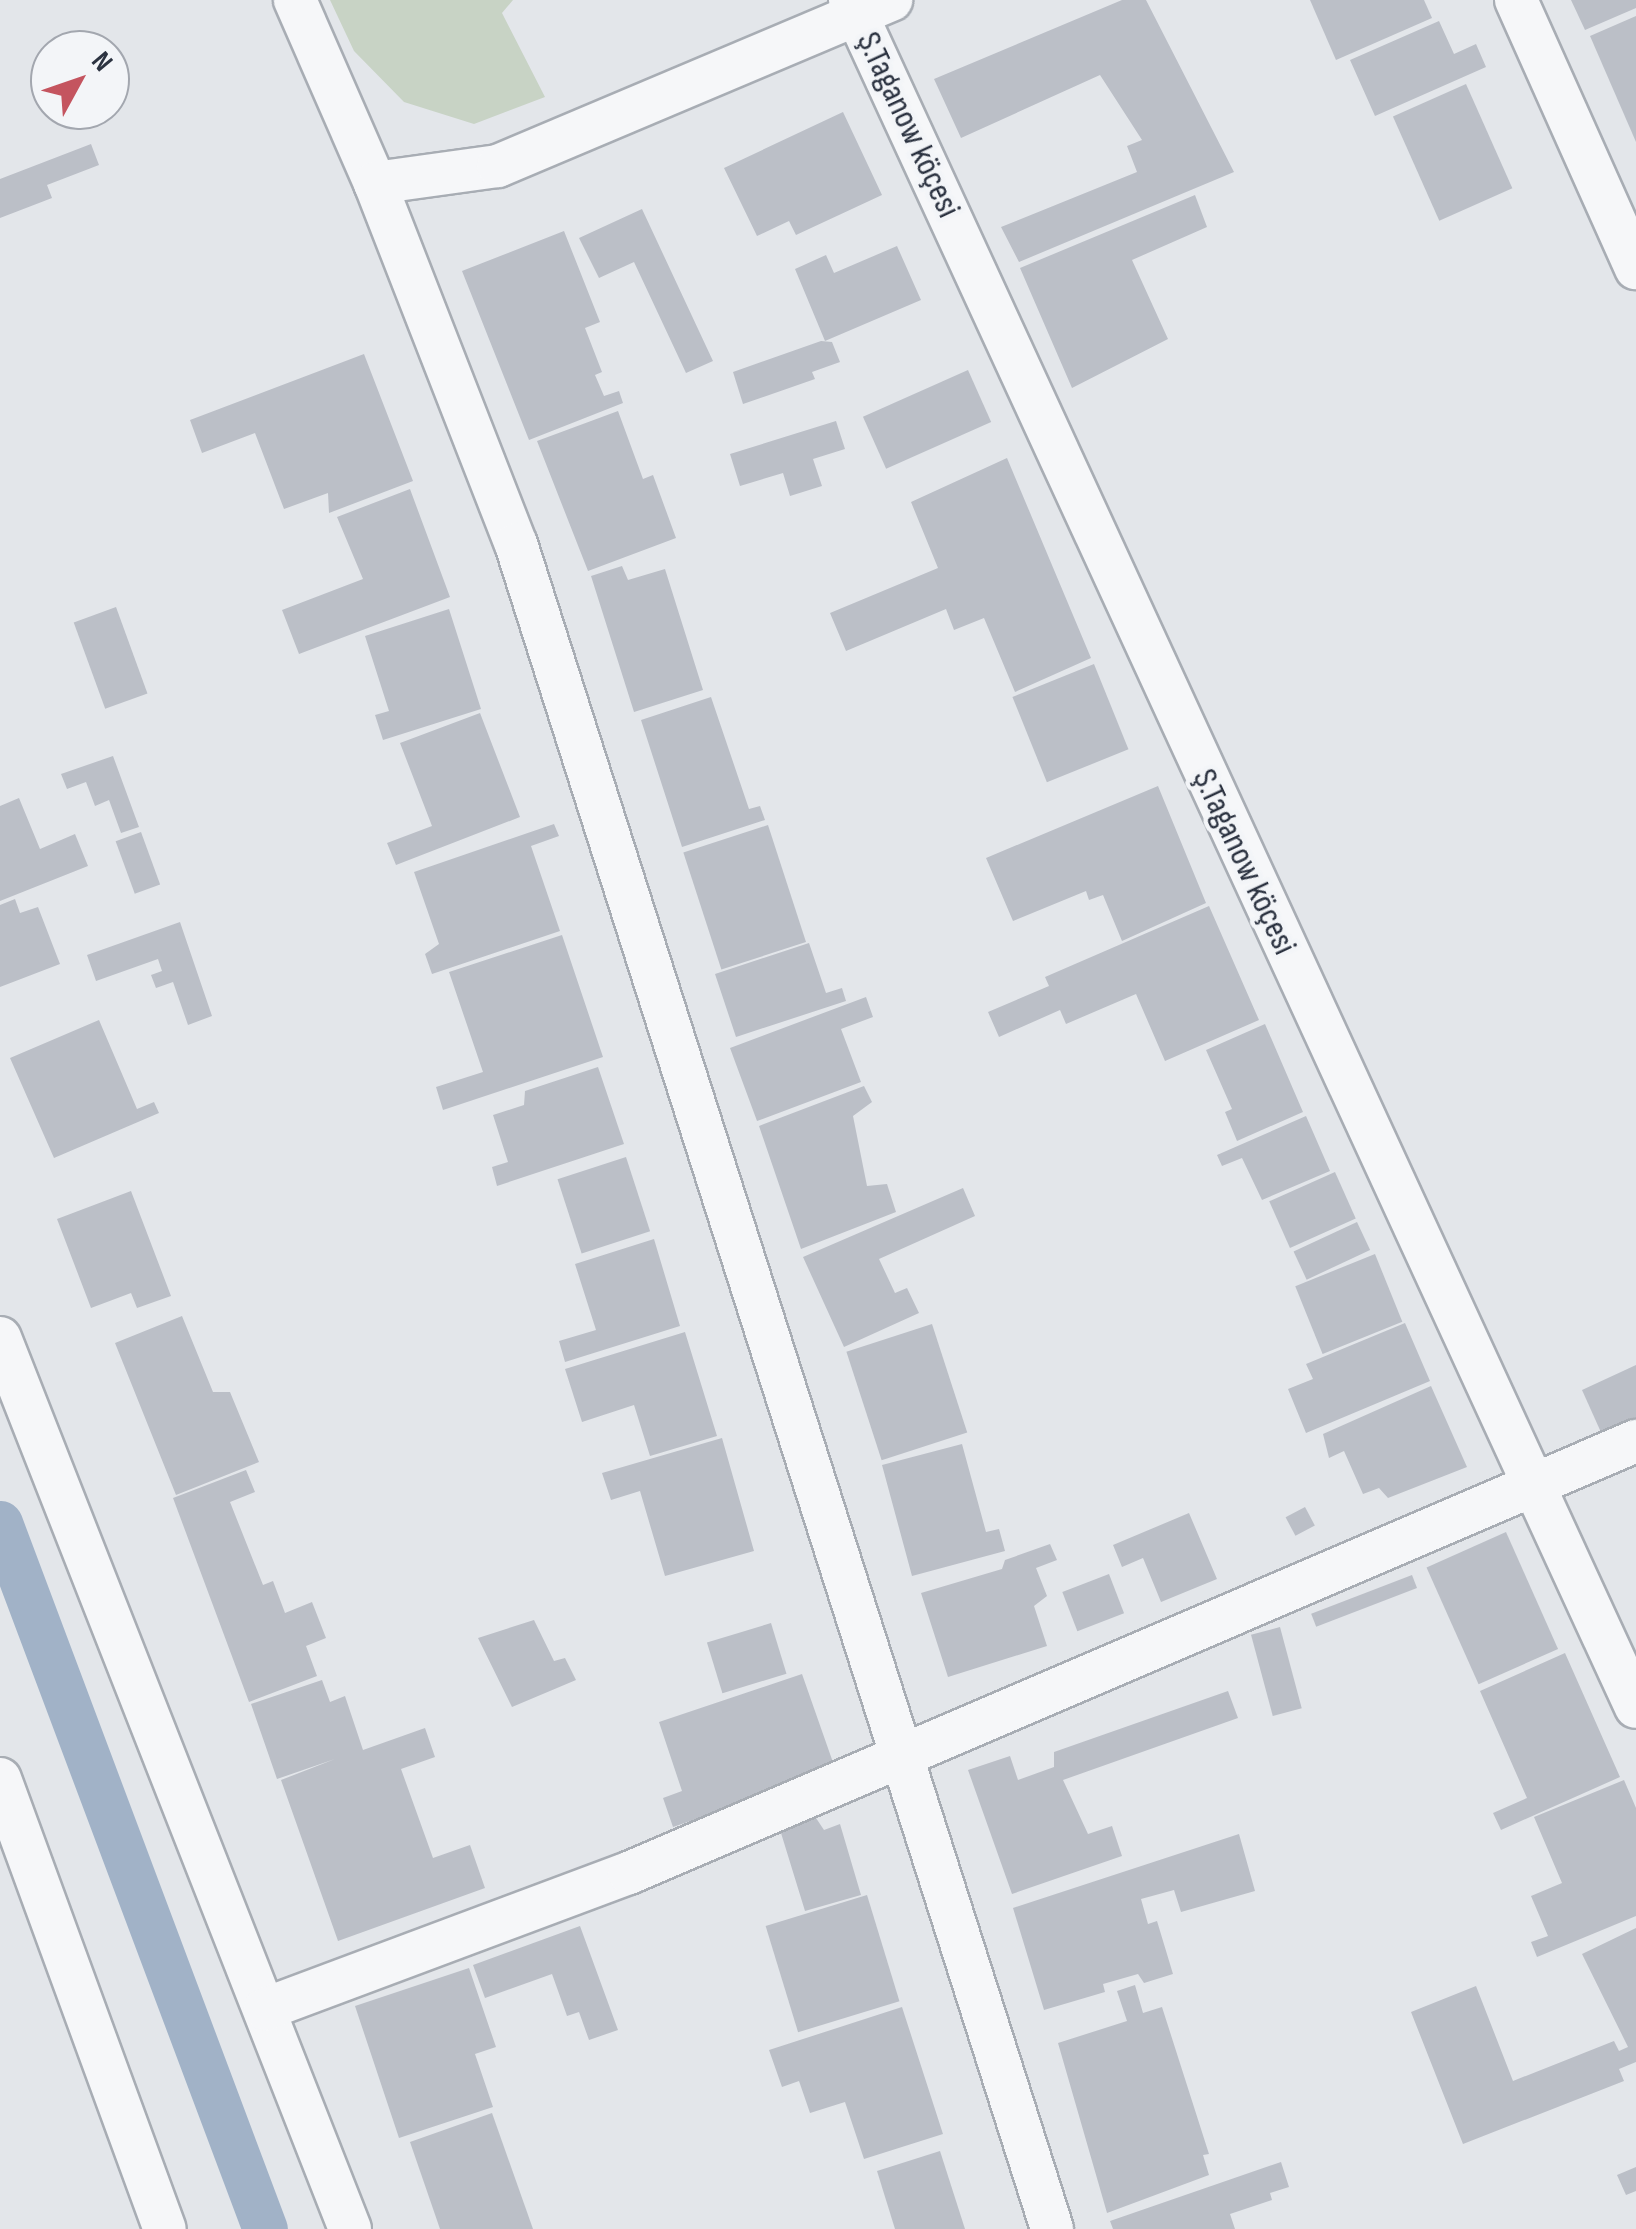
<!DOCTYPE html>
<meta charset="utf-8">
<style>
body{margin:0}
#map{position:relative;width:1636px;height:2229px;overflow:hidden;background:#e3e6ea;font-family:"Sofia Sans Condensed",sans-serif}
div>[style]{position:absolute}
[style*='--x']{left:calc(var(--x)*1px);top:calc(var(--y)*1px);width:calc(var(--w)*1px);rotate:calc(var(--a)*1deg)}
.green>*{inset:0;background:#c8d3c5}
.canal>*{height:45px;margin:-22.5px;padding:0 22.5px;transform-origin:22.5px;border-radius:22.5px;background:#a1b2c7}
.building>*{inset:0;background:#bbbfc7;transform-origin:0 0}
.roads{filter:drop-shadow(2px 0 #a8adb4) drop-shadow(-2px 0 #a8adb4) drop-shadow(0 2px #a8adb4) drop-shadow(0 -2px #a8adb4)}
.minor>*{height:42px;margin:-21px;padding:0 21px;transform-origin:21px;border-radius:21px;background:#f6f7f9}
span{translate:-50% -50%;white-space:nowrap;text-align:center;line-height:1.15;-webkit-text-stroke:9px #f3f5f8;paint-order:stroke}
.street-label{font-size:35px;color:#2c3341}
.north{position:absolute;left:30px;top:30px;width:100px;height:100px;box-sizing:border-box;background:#f3f5f8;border:2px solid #a3a7af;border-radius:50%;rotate:50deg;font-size:28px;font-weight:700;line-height:40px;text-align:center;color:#2c3341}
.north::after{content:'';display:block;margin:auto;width:35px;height:45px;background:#c4545f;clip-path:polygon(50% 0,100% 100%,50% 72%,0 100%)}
</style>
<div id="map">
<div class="green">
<i style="clip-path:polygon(330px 0,513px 0,502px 13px,545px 97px,474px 124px,404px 102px,354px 51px)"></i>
</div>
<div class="canal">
<i style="--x:0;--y:1523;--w:754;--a:69.43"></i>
</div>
<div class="building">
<i style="clip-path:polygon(1122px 0,1146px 0,1234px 172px,1019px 262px,1001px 227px,1137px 172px,1127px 146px,1142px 140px,1100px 75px,961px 138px,934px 79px)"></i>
<i style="clip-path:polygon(1310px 0,1424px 0,1432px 18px,1336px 60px)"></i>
<i style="clip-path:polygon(1571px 0,1636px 0,1636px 8px,1585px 30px)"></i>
<i style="clip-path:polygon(1636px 16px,1636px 142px,1590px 36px)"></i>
<i style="clip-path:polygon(1439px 21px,1454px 54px,1476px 44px,1486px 67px,1375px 116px,1350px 60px)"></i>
<i style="left:1466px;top:84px;width:114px;height:80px;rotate:66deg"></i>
<i style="clip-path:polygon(843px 112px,882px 195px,796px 235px,789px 221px,757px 236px,724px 168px)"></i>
<i style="clip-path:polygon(91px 144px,99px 165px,47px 185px,52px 198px,0 218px,0 179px)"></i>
<i style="clip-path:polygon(1195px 195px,1207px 227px,1132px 260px,1168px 339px,1072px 388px,1020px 268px)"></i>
<i style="clip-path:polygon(642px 209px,713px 361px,686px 373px,634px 262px,599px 278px,579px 238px)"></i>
<i style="clip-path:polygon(564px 231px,600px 322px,585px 328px,602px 372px,595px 375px,604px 396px,619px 391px,623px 403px,529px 440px,462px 271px)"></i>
<i style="clip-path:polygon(897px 246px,921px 300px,825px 341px,795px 269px,826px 255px,834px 273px)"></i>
<i style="clip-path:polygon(821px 341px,832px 342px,840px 362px,812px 372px,815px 379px,743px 404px,733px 372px)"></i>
<i style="clip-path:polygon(364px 354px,413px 481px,329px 513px,328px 493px,284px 509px,255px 433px,202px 453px,190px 420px)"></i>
<i style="left:968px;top:370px;width:57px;height:115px;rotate:66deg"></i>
<i style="clip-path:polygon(618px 411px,643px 479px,653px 475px,676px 538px,588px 571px,537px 441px)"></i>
<i style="clip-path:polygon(836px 421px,845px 449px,813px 459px,822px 486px,790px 496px,783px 473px,740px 486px,730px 454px)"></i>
<i style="clip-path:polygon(1007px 458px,1091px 658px,1015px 692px,984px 618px,954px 630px,946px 609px,846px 651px,830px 613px,938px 568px,911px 502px)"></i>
<i style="clip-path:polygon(410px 489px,450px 597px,299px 654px,282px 610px,363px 579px,337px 517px)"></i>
<i style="clip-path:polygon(622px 566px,628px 580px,665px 569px,703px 690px,634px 712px,591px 576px)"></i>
<i style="left:116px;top:607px;width:92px;height:45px;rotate:70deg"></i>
<i style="clip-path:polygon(449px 609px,481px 709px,383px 740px,375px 715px,389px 711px,365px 636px)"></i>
<i style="left:1094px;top:664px;width:92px;height:88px;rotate:68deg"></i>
<i style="clip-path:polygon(711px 697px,749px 809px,760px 806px,765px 820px,682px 847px,641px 720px)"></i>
<i style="clip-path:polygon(480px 713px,520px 817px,396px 865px,387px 843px,432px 826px,400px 743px)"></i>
<i style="clip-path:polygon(113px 756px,139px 827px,121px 833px,109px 800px,95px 806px,86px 782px,67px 789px,61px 774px)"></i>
<i style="clip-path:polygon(1158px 786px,1206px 903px,1122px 941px,1103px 895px,1089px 900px,1086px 891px,1013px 921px,986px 858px)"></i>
<i style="clip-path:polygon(19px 798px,40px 849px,75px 834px,88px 866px,0 901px,0 806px)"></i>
<i style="clip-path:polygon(554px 824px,559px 836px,531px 846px,560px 931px,432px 974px,425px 954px,439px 944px,414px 872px)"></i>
<i style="left:768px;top:825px;width:123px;height:89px;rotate:72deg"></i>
<i style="left:141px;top:832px;width:56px;height:27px;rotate:70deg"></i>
<i style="clip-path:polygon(15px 899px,20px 913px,38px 907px,60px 964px,0 987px,0 905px)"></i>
<i style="clip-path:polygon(1209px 906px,1259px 1020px,1165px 1061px,1136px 994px,1066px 1024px,1060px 1010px,999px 1037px,988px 1012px,1049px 986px,1045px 977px)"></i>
<i style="clip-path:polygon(180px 922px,212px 1016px,188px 1025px,173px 982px,156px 988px,151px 975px,162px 971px,158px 959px,96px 981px,87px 955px)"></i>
<i style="clip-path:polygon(562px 935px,603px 1057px,443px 1110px,436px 1087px,483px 1072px,449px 972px)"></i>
<i style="clip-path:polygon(809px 943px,826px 993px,842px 988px,846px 1001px,736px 1037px,715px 974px)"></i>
<i style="clip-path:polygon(866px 997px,873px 1017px,841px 1029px,861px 1082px,757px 1121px,730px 1048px)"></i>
<i style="clip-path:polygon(99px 1020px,137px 1109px,154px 1102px,159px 1113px,54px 1158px,10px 1058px)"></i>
<i style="clip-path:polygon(1265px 1024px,1303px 1112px,1237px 1141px,1225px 1112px,1232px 1109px,1206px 1050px)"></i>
<i style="clip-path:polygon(598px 1067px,624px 1144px,497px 1186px,492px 1167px,508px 1162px,493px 1115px,524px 1105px,525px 1091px)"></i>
<i style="clip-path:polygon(864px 1086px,872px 1102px,853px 1116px,867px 1186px,887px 1184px,896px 1212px,801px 1249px,759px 1126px)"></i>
<i style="clip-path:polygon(1306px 1116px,1330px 1171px,1262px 1200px,1242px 1158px,1222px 1166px,1217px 1155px)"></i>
<i style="left:626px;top:1157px;width:78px;height:72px;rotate:72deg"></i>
<i style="left:1335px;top:1172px;width:51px;height:72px;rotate:66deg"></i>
<i style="clip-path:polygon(963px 1188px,975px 1216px,879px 1259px,895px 1293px,907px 1288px,919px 1313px,844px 1347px,803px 1257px)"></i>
<i style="clip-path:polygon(131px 1191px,171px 1296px,137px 1308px,131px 1293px,91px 1308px,57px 1219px)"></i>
<i style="left:1357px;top:1222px;width:31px;height:70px;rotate:65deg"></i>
<i style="clip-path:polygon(654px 1239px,680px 1326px,565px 1362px,559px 1341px,596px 1330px,575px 1264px)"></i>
<i style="left:1375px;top:1254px;width:73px;height:86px;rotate:68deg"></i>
<i style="clip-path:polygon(182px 1316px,213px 1392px,230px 1392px,259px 1462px,176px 1495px,115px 1343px)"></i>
<i style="clip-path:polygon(1405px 1323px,1430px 1381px,1306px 1433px,1288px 1389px,1313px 1379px,1306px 1364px)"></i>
<i style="left:932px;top:1324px;width:114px;height:90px;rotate:72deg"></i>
<i style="clip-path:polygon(685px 1332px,717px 1436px,650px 1456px,634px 1405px,582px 1422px,565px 1369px)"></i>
<i style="clip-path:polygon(1636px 1365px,1636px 1425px,1604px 1439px,1582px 1390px)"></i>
<i style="clip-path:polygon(1431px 1386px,1467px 1467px,1388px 1498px,1379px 1488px,1363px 1494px,1344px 1451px,1329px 1458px,1323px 1434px)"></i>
<i style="clip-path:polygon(722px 1438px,754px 1551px,665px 1576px,640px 1491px,611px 1500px,602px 1473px)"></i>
<i style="clip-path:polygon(962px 1444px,986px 1532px,999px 1529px,1005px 1551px,912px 1576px,882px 1465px)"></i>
<i style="clip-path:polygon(246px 1470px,255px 1492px,230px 1502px,263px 1585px,273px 1581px,285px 1613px,312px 1602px,326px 1638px,306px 1646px,317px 1676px,249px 1702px,173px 1498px)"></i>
<i style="left:1305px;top:1507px;width:21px;height:22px;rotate:62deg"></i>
<i style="clip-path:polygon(1189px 1513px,1217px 1579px,1161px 1602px,1143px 1558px,1122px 1567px,1113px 1545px)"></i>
<i style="left:1506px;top:1532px;width:128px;height:87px;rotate:66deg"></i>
<i style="clip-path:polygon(1050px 1544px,1057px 1560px,1036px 1568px,1047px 1596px,1034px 1606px,1047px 1646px,948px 1677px,921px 1593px,1002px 1569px,1005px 1560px)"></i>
<i style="left:1109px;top:1574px;width:42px;height:50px;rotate:69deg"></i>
<i style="left:1412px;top:1575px;width:14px;height:108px;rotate:69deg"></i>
<i style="clip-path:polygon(534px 1620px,554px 1661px,565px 1658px,576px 1680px,512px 1707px,478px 1638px)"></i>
<i style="left:771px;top:1623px;width:53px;height:67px;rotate:73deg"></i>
<i style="left:1280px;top:1627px;width:84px;height:30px;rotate:75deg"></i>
<i style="clip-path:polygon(1565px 1653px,1620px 1777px,1501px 1830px,1493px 1813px,1527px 1798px,1480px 1691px)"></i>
<i style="clip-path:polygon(802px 1674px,836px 1771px,673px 1827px,663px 1798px,682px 1791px,659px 1722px)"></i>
<i style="clip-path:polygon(322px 1680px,330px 1702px,345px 1696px,363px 1750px,425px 1728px,435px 1757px,401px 1769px,433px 1858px,470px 1845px,485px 1888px,338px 1941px,281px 1780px,335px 1759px,277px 1779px,251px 1704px)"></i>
<i style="clip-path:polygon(1228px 1691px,1238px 1718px,1063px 1780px,1088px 1834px,1112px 1826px,1122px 1856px,1012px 1894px,968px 1770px,1010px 1756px,1018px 1780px,1054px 1767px,1054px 1752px)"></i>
<i style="clip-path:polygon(1624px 1780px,1636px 1808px,1636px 1916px,1537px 1957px,1531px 1942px,1548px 1936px,1531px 1896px,1562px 1883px,1534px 1817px)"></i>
<i style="clip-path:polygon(816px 1818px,824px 1830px,840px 1824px,861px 1895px,805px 1911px,781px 1833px)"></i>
<i style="clip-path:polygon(1239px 1834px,1255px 1891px,1181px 1912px,1174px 1890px,1141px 1899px,1148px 1924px,1157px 1921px,1173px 1974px,1144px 1983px,1138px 1974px,1103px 1984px,1105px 1992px,1044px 2010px,1013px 1908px)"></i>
<i style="left:867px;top:1895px;width:111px;height:106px;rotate:73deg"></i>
<i style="clip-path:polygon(580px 1926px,618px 2030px,589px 2040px,579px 2012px,567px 2016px,552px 1974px,485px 1998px,473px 1965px)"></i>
<i style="clip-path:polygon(1636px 1928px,1636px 2062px,1619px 2069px,1624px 2081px,1463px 2144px,1411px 2012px,1476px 1986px,1513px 2081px,1614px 2041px,1619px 2051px,1628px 2047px,1582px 1954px)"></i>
<i style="clip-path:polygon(469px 1968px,496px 2047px,475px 2054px,493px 2107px,399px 2138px,355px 2006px)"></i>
<i style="clip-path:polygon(1135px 1985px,1143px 2013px,1162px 2007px,1209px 2154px,1203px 2155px,1209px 2175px,1107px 2213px,1058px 2043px,1127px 2021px,1117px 1991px)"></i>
<i style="clip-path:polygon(902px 2007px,943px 2134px,864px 2159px,845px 2102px,810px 2113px,799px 2081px,782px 2087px,769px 2050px)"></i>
<i style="clip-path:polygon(492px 2113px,533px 2229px,440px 2229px,410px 2142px)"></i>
<i style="clip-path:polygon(940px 2151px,965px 2229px,895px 2229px,877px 2171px)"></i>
<i style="clip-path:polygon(1281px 2162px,1289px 2187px,1270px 2193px,1272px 2200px,1230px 2214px,1235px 2229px,1113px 2229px,1110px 2221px)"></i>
<i style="clip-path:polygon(1636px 2167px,1636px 2191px,1626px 2195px,1617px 2175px)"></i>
</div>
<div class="roads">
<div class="minor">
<i style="--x:295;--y:0;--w:200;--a:66.4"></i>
<i style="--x:375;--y:183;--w:388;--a:68.7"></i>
<i style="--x:516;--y:544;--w:1768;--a:72.35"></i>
<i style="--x:850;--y:0;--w:1879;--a:65.28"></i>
<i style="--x:1516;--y:0;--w:294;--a:65.9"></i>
<i style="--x:375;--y:183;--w:124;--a:-7.9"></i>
<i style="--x:498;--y:166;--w:427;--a:-22.9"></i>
<i style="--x:0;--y:1338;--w:957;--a:68.55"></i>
<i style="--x:0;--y:1779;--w:479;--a:69.9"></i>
<i style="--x:265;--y:2009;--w:389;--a:-20.5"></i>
<i style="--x:629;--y:1873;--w:1096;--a:-23.22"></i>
</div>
</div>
<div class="street-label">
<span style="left:908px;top:125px;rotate:65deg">Ş.Taganow köçesi</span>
<span style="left:1244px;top:862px;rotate:65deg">Ş.Taganow köçesi</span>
</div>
<div class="north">N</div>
</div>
